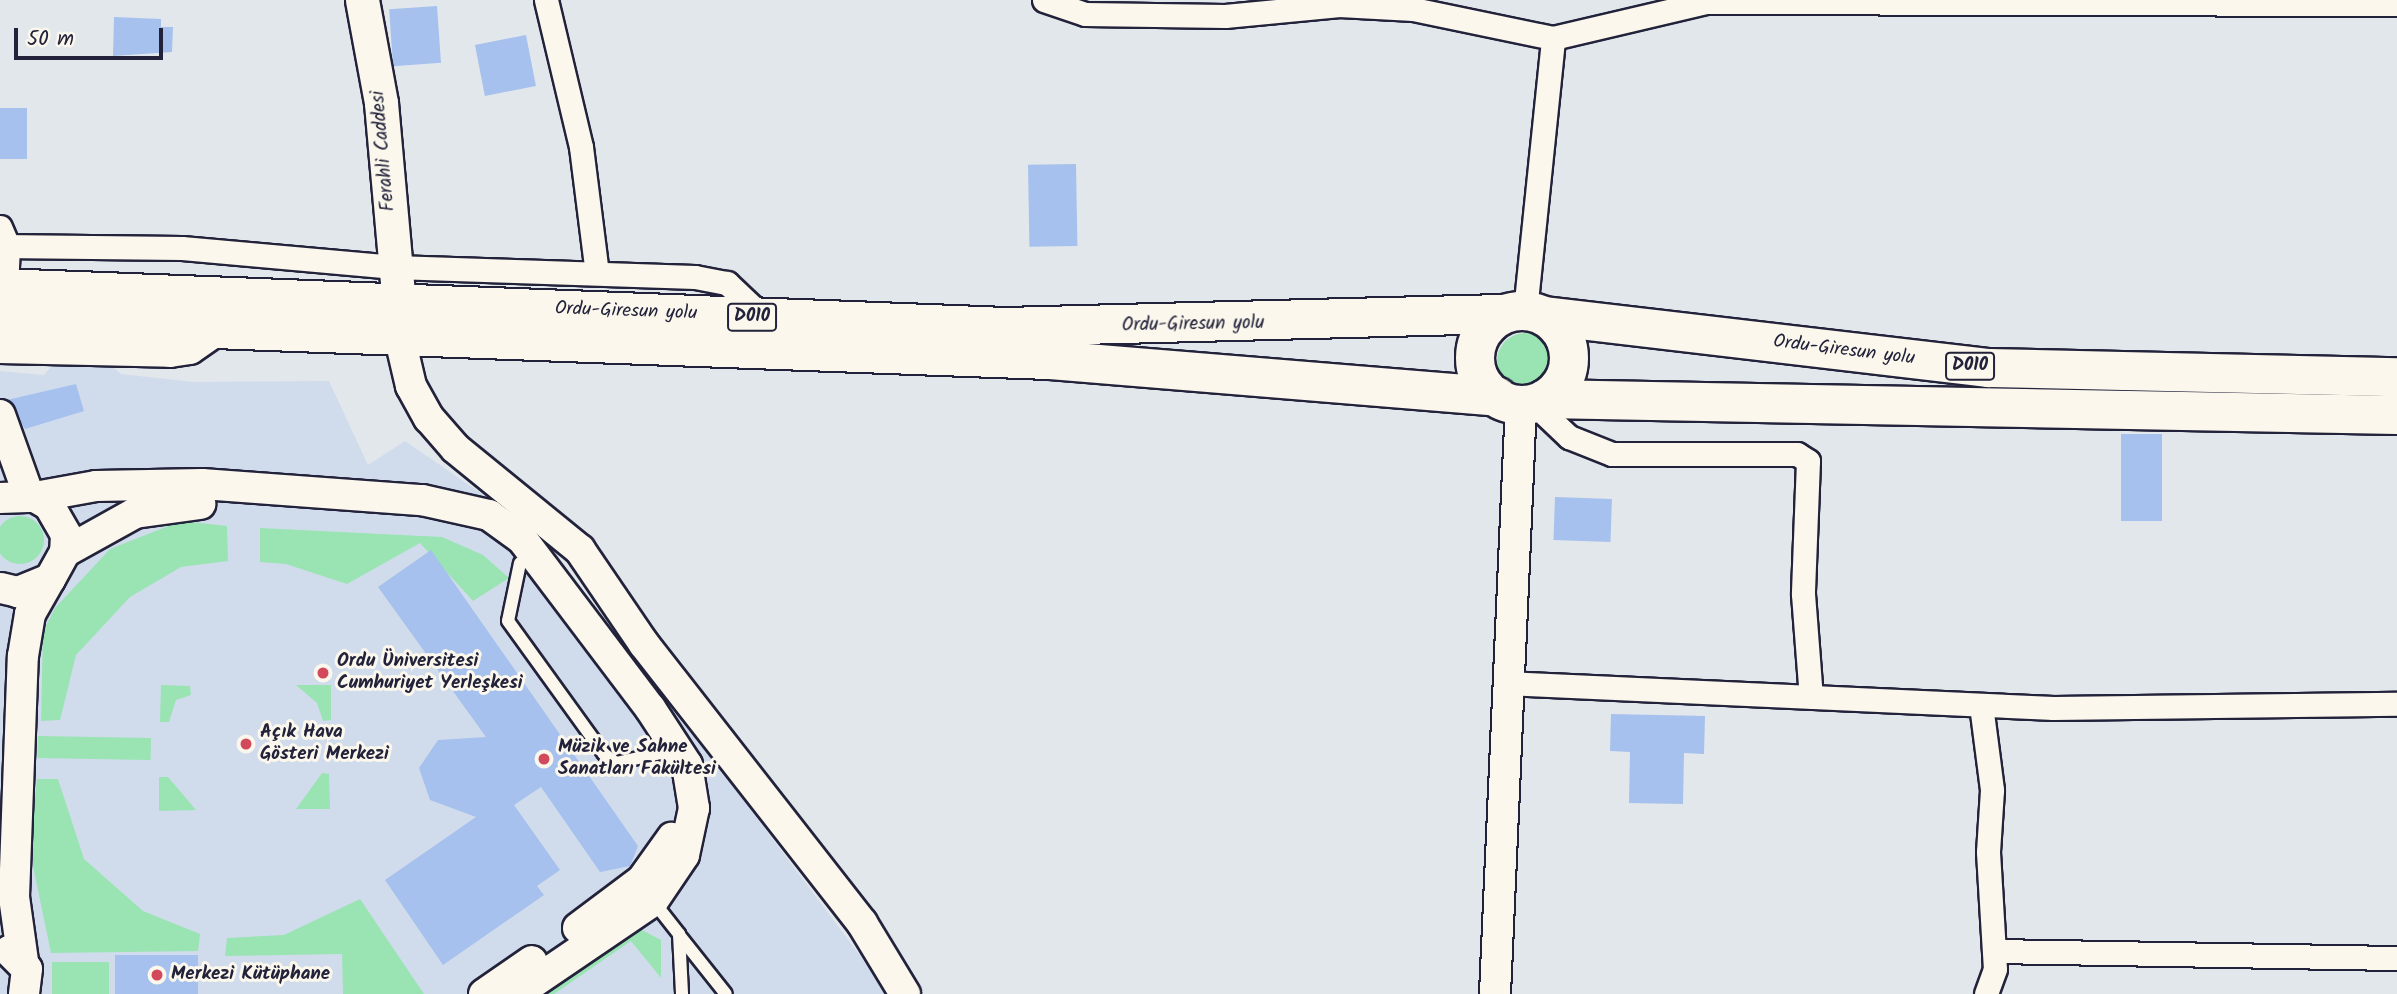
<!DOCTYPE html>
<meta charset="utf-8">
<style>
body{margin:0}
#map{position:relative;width:2397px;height:994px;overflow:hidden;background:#e2e7ec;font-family:Kalam,sans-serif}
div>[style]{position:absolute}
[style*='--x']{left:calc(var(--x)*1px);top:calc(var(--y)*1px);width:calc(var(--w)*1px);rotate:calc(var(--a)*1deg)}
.built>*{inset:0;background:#d0dcec}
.green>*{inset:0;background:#9ae3b3;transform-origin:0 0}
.round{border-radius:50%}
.building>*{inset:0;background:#a6c1ed;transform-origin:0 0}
.roads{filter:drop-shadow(2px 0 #22223b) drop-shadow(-2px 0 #22223b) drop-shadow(0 2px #22223b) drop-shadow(0 -2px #22223b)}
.service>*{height:12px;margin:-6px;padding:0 6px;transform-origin:6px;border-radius:6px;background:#fbf7ec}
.minor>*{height:23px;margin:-11.5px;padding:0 11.5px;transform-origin:11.5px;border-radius:11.5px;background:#fbf7ec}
.tertiary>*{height:30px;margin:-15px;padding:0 15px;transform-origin:15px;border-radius:15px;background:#fbf7ec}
.secondary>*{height:33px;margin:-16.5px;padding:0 16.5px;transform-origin:16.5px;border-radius:16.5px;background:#fbf7ec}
.trunk>*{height:38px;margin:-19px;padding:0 19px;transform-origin:19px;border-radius:19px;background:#fbf7ec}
.trunk>.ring{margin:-19px;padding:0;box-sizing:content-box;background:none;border:38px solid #fbf7ec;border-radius:50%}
.dots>*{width:19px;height:19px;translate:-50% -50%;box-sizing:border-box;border:4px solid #fbf7ec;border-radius:50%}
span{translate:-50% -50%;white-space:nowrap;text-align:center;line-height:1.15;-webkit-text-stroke:6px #fbf7ec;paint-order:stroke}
.shield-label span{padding:2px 5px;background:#fbf7ec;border:2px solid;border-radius:5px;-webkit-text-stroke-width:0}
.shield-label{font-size:18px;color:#22223b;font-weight:700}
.street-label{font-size:19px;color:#22223b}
.poi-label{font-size:19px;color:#22223b;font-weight:700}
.left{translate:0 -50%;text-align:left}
.scale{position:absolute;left:14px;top:28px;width:149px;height:32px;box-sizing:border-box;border:4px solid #22223b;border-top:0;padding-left:9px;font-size:21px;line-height:24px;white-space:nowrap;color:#22223b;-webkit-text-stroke:5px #fbf7ec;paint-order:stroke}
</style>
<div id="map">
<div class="built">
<i style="clip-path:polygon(56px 361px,107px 362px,121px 374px,194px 382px,329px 381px,368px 465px,405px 441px,514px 516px,560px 563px,690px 729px,889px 994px,0 994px,0 371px,44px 375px)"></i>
</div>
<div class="green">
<i class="round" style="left:1497px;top:333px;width:56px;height:56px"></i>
<i class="round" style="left:-4px;top:516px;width:48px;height:48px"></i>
<i style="clip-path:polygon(181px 521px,227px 526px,228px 561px,181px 567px,130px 597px,76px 655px,60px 720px,41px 721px,43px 632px,55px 608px,110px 549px)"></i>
<i style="clip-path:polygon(260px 528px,442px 537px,483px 555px,509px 578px,473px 601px,420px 543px,347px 584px,286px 564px,260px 562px)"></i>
<i style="clip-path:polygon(161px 685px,190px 686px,191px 695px,176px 700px,169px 722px,160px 722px)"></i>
<i style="clip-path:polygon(296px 685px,331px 685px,331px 720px,323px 721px,317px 703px)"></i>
<i style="left:38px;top:736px;width:113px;height:22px;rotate:1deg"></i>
<i style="clip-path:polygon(322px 773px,329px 774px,330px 809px,296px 809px)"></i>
<i style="clip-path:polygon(159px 777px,168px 777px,196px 810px,159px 811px)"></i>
<i style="clip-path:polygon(58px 779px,84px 859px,143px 911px,200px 934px,198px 951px,51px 953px,33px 866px,33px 817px,37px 779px)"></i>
<i style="clip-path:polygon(360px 899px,424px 994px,343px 994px,342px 954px,225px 956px,227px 938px,284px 935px)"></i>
<i style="clip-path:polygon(634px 926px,661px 940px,661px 978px,631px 941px,554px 994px,533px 994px)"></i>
<i style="left:109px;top:962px;width:32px;height:57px;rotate:90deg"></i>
</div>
<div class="building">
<i style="left:437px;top:6px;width:57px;height:48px;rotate:86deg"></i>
<i style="clip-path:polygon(114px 17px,161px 19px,161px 27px,173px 27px,172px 52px,113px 56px)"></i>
<i style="left:526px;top:35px;width:52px;height:52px;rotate:79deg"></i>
<i style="left:0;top:108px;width:27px;height:51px"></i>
<i style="left:1076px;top:164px;width:82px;height:48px;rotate:89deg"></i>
<i style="clip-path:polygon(76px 384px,84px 411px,25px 429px,7px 400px)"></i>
<i style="left:2121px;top:434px;width:41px;height:87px"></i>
<i style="left:1555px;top:497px;width:57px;height:43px;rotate:2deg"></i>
<i style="clip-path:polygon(431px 550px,638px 846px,630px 866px,600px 872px,541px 787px,514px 805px,560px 870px,537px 886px,544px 895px,443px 965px,385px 880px,476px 817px,430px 800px,419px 768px,438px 740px,486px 737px,378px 587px)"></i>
<i style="clip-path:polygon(1611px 714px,1705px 716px,1704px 754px,1684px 753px,1683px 804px,1629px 803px,1630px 752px,1610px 751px)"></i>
<i style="left:115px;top:955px;width:83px;height:39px"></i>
</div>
<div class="roads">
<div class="service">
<i style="--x:520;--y:563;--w:59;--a:101.7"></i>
<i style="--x:508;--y:621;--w:164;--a:54.2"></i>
<i style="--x:604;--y:754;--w:15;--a:37"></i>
<i style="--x:616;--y:763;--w:45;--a:-12.8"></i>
<i style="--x:653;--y:901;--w:42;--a:51.8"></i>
<i style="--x:679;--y:934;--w:60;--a:87.1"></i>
<i style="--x:679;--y:935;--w:75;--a:51.5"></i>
</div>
<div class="minor">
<i style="--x:546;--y:0;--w:151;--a:76.6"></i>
<i style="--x:581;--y:147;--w:127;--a:82.8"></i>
<i style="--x:1044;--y:0;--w:43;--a:18.9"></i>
<i style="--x:1085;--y:14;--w:140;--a:0.8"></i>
<i style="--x:1225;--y:16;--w:115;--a:-5.5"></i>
<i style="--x:1339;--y:5;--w:74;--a:3.1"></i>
<i style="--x:1413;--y:9;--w:143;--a:11.7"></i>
<i style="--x:1553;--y:38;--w:158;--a:-13.2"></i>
<i style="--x:1707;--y:2;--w:690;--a:0.17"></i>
<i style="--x:0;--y:227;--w:21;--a:67"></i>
<i style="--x:8;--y:246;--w:42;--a:92.7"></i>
<i style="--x:0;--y:246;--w:182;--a:0.6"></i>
<i style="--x:182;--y:248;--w:213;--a:5.1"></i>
<i style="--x:394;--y:267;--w:301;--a:1.9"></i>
<i style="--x:695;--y:277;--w:33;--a:11"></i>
<i style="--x:727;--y:283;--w:51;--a:43.4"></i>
<i style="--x:1525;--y:311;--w:274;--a:-84.1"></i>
<i style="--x:1533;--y:403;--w:50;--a:43.4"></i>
<i style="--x:1569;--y:437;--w:46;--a:21.6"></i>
<i style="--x:1612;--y:454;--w:185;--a:0"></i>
<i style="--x:1797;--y:454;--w:13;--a:32"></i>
<i style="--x:1808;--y:461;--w:133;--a:92.2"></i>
<i style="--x:1803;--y:594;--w:103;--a:85.6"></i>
<i style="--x:1505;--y:683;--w:549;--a:2.61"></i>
<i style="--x:2053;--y:708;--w:344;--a:-0.7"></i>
<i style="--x:1981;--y:705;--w:86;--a:82.6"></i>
<i style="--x:1992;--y:790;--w:62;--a:93.7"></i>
<i style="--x:1988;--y:852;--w:117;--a:86.6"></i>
<i style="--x:1995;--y:969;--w:27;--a:110"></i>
<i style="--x:1994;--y:951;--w:403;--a:1"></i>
</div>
<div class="tertiary">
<i style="--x:400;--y:339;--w:48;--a:76.8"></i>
<i style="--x:411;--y:386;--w:37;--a:61"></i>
<i style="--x:429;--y:418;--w:40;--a:49"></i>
<i style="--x:455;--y:448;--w:161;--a:39.2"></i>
<i style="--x:580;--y:550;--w:114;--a:55.8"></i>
<i style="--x:644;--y:644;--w:354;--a:52"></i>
<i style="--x:862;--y:923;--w:83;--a:58.8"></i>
<i style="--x:0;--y:348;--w:170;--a:1.3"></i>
<i style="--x:170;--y:352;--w:20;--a:-9"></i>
<i style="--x:190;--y:349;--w:32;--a:-35"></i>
<i style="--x:0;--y:415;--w:86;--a:70.3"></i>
<i style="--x:35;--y:497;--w:62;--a:-10.2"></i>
<i style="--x:96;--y:486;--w:106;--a:-1.1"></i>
<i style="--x:202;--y:484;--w:221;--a:4.2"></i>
<i style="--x:422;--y:500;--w:69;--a:12.6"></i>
<i style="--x:489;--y:515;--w:41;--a:36"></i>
<i style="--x:522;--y:539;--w:212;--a:52.9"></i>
<i style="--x:650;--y:708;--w:68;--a:57"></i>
<i style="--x:687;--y:765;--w:44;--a:80.8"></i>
<i style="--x:694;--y:808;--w:48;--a:102"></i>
<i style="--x:684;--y:855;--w:55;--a:124"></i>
<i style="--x:653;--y:901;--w:166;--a:145.8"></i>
<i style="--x:0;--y:498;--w:35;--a:-2"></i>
<i style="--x:35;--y:497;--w:16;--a:30"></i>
<i style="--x:49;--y:505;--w:34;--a:60"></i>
<i style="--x:66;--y:535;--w:17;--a:93"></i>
<i style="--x:65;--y:552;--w:31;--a:119"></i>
<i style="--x:50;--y:579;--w:35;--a:158"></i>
<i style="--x:18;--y:592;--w:18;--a:-167"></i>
<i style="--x:65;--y:552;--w:80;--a:-29.1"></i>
<i style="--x:135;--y:513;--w:66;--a:-7.9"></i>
<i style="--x:578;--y:928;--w:80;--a:-36.9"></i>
<i style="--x:642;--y:880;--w:52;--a:-54.5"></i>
<i style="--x:9;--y:951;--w:25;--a:45"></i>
<i style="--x:27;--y:969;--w:25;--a:97"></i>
<i style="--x:23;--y:961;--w:65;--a:-98"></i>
<i style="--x:14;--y:897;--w:241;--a:-87.9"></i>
<i style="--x:23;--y:656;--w:43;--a:-80.5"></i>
<i style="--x:30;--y:614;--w:40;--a:-60.3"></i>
<i style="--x:484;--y:994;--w:58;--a:-34.5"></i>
<i style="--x:1495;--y:994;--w:591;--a:-87.48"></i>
</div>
<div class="secondary">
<i style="--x:362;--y:0;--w:105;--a:79.5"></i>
<i style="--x:381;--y:103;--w:201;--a:84.9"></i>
</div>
<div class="trunk">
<i style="--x:0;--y:288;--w:1006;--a:2.22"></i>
<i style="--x:1005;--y:327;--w:499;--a:-1.5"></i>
<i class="ring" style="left:1475px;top:311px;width:56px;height:56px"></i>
<i style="--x:1545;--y:316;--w:447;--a:6.7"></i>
<i style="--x:1989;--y:368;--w:408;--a:1.3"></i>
<i style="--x:0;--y:321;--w:1052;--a:2.13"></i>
<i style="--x:1051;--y:360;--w:448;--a:4.7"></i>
<i style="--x:1545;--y:399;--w:852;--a:1.08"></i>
</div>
</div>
<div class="dots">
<i style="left:323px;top:673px;background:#d1495b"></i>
<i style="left:246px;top:744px;background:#d1495b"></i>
<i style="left:544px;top:759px;background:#d1495b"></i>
<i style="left:157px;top:975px;background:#d1495b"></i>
</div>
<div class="shield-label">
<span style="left:752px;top:317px">D010</span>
<span style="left:1970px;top:366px">D010</span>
</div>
<div class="street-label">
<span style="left:384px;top:151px;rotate:-95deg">Ferahli Caddesi</span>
<span style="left:626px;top:312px;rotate:2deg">Ordu-Giresun yolu</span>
<span style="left:1193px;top:325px;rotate:-1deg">Ordu-Giresun yolu</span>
<span style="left:1844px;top:351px;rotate:7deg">Ordu-Giresun yolu</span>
</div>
<div class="poi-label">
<span class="left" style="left:337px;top:673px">Ordu Üniversitesi<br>Cumhuriyet Yerleşkesi</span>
<span class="left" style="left:260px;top:744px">Açık Hava<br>Gösteri Merkezi</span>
<span class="left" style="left:558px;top:759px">Müzik ve Sahne<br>Sanatları Fakültesi</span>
<span class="left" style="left:171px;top:975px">Merkezi Kütüphane</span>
</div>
<div class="scale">50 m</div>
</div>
